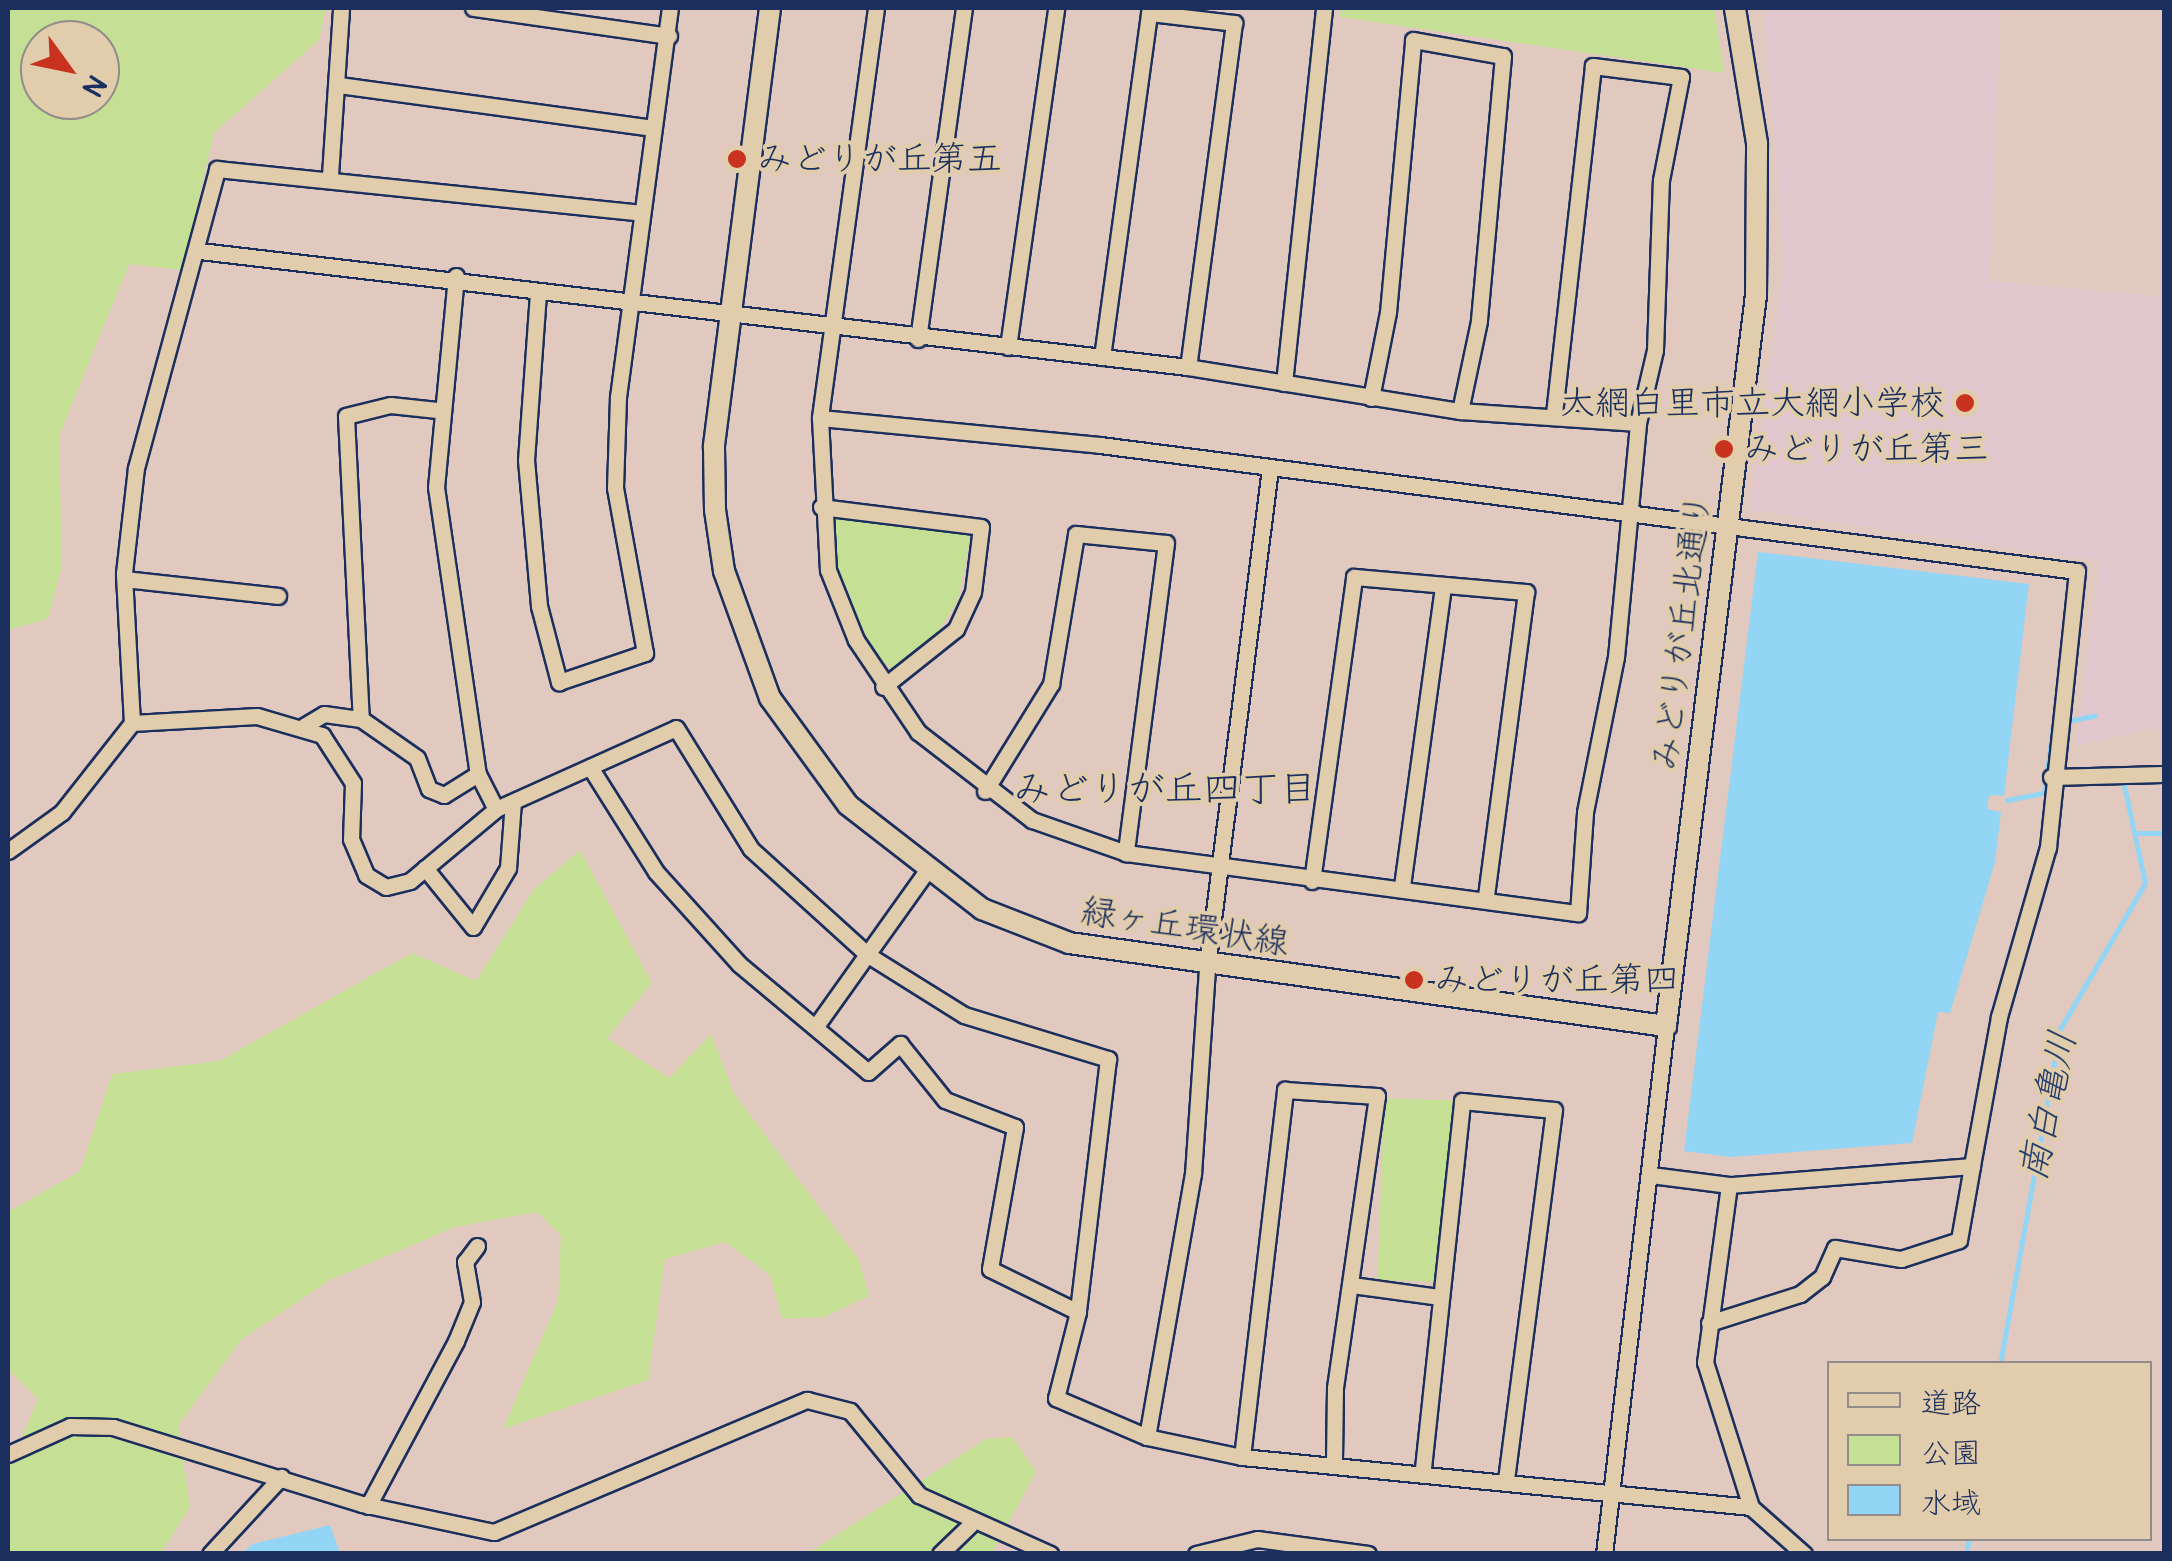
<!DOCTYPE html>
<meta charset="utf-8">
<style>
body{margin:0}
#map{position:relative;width:2172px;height:1561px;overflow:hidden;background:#e1c9bf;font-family:Pangolin,"Klee One",sans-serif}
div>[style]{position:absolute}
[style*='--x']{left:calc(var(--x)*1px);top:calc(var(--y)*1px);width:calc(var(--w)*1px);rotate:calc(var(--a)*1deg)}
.built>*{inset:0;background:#e1c7cd}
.green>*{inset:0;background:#c5df95;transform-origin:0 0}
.water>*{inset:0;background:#93d5f5}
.stream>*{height:5px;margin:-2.5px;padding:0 2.5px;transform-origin:2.5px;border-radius:2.5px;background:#93d5f5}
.roads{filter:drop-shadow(2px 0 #1b2f5e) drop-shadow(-2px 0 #1b2f5e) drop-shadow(0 2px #1b2f5e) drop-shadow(0 -2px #1b2f5e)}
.minor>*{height:15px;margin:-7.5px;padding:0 7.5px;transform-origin:7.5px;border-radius:7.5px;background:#e1ccab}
.tertiary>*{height:20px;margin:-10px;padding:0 10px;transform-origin:10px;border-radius:10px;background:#e1ccab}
.dots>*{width:28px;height:28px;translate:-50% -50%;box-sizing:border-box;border:5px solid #e1ccab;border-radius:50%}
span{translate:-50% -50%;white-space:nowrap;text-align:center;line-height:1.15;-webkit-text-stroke:8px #e1ccab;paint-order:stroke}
.poi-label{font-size:35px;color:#1b2f5e}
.left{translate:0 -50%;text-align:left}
.right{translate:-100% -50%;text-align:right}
.street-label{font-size:35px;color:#1b2f5e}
.neighbourhood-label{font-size:38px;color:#1b2f5e}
.water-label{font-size:38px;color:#27406d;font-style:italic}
.frame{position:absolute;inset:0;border:10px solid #1b2f5e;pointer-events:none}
.legend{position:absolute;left:1827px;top:1361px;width:325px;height:180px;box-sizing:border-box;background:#e1ccab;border:2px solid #928d8c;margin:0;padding:12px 18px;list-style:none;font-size:30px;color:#1b2f5e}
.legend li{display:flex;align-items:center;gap:20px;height:50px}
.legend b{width:50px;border:2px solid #928d8c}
.north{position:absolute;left:20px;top:20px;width:100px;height:100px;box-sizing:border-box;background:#e1ccab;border:2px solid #928d8c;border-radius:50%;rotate:123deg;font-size:28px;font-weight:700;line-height:40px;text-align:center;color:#1b2f5e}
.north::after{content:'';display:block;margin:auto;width:35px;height:45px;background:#c8321e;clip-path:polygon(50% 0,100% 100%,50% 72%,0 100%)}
</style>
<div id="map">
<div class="built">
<i style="clip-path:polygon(1764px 8px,2001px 10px,1989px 281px,2164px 297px,2164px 726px,2076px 745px,2100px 561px,1750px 510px,1784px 264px)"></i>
</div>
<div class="green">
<i style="clip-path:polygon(evenodd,8px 8px,326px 8px,319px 40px,214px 133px,182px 270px,129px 264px,59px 436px,62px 566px,48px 619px,8px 630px,8px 8px,40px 40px,100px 40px,100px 100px,40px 100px,40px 40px)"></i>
<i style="clip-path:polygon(1341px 8px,1714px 8px,1724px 73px,1340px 17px)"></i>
<i style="clip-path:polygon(829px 517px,965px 531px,970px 539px,958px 600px,936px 635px,893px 670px,872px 653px,842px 589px)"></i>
<i style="clip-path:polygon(580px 850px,652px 983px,607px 1038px,669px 1078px,711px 1034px,734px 1094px,859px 1260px,869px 1296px,824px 1317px,782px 1319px,770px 1275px,725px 1242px,665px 1259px,648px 1380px,503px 1429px,558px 1300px,561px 1236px,537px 1212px,455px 1227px,330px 1280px,241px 1340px,178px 1426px,190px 1507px,161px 1553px,8px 1553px,8px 1469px,38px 1399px,8px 1369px,8px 1212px,80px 1171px,112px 1074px,219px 1061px,412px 953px,476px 981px,534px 889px)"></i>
<i style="left:1384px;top:1098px;width:70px;height:182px;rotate:2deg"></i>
<i style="clip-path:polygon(1012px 1437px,1036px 1472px,992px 1553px,807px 1554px,986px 1439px)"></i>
</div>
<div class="water">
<i style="clip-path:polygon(1758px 552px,2029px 584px,2004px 796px,1989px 795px,1987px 809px,2001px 812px,1995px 862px,1950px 1013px,1938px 1012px,1912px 1143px,1731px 1157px,1684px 1151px)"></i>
<i style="clip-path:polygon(330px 1525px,340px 1553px,242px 1553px,253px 1544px)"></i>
</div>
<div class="stream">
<i style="--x:2062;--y:722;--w:33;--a:-11"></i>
<i style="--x:2007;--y:800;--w:38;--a:-11"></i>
<i style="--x:2044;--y:793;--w:68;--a:-82.3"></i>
<i style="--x:2139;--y:833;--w:25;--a:0"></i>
<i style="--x:2000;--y:1364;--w:340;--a:-79.8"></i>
<i style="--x:2060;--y:1029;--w:169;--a:-59.8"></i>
<i style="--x:2145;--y:883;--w:100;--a:-102.1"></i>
<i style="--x:1966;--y:1554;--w:16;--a:-79"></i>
</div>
<div class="roads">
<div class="minor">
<i style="--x:473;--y:8;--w:198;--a:8.1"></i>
<i style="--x:876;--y:8;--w:414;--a:97.8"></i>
<i style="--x:820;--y:418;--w:152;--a:87"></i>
<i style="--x:828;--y:570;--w:75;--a:68.2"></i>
<i style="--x:856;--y:640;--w:111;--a:56"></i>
<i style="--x:918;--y:732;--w:144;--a:37.7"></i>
<i style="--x:1032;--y:820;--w:100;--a:19.3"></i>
<i style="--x:1126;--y:853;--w:456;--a:7.6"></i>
<i style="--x:1578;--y:913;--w:101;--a:-86"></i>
<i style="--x:1585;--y:812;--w:158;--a:-78.7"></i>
<i style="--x:1616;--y:657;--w:235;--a:-84.6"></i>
<i style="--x:1638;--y:423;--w:75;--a:-76.9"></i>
<i style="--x:1655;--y:350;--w:170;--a:-88"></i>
<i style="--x:1661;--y:180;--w:105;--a:-79"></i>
<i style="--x:1681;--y:77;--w:89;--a:-172.9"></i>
<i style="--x:1593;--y:66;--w:349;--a:96.4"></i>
<i style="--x:339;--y:85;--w:317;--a:7.8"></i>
<i style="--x:330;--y:175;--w:167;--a:-86.2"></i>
<i style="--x:200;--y:251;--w:995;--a:6.7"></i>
<i style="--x:1188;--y:367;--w:276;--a:9.2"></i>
<i style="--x:1460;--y:411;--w:178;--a:3.9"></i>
<i style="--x:456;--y:276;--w:212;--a:95.4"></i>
<i style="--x:436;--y:487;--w:290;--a:81.7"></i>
<i style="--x:478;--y:774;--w:39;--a:63"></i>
<i style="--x:496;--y:809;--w:197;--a:-24.2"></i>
<i style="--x:676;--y:728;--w:142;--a:58.2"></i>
<i style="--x:751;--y:849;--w:158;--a:42.2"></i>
<i style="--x:868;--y:955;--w:113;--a:32"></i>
<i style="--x:964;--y:1015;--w:151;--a:17"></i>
<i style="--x:1108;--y:1059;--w:255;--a:96.8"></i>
<i style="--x:1078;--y:1312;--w:89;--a:104.3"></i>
<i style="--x:1056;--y:1398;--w:99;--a:23.2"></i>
<i style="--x:1147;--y:1437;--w:97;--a:11.9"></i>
<i style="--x:1242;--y:1457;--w:511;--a:5.61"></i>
<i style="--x:538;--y:293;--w:167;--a:94.1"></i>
<i style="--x:526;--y:460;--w:147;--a:84.9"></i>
<i style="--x:539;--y:606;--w:79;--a:75.3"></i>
<i style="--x:559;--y:682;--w:91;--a:-18.6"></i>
<i style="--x:645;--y:653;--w:168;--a:-100.3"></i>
<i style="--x:615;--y:488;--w:91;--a:-88.1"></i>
<i style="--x:618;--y:397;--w:392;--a:-82.4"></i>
<i style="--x:918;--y:339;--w:334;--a:-82.1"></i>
<i style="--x:1008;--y:347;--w:342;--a:-81.9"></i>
<i style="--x:1102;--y:357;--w:347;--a:-82.2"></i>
<i style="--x:1149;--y:13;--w:86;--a:6.7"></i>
<i style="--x:1234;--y:23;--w:347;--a:97.6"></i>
<i style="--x:1284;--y:383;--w:377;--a:-83.9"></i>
<i style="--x:1371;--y:398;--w:88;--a:-78.8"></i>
<i style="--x:1388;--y:312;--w:273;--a:-84.7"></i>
<i style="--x:1413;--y:40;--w:91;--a:10.1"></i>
<i style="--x:1503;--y:56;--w:266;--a:95.2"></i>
<i style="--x:1479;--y:321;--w:92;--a:101.9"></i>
<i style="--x:437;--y:410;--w:47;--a:-173.9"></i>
<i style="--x:390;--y:405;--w:45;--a:166"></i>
<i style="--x:346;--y:416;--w:303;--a:87.2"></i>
<i style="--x:361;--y:719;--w:68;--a:34.9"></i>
<i style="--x:417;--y:758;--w:33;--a:69"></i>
<i style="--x:429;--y:789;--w:16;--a:22"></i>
<i style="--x:444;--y:795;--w:40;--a:-32"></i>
<i style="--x:820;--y:418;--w:281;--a:5.5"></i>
<i style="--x:1100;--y:445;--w:985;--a:7.35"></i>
<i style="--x:2077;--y:571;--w:278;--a:96"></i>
<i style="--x:2048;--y:847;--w:177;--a:106.1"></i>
<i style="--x:1999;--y:1017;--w:151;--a:100.3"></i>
<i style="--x:1972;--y:1166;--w:244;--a:175.5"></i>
<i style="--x:1729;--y:1185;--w:79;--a:-172.7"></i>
<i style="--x:821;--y:507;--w:161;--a:7.1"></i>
<i style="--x:981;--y:527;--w:65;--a:97"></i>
<i style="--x:973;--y:592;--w:41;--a:114.7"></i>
<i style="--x:956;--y:629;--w:93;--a:141.5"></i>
<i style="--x:125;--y:579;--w:154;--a:6.3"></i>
<i style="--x:132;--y:723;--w:125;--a:-3.2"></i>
<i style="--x:257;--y:716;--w:68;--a:16.3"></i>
<i style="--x:322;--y:735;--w:57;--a:57.1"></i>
<i style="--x:353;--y:783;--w:56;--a:92"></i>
<i style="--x:351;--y:839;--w:39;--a:67"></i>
<i style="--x:366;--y:875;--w:23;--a:31"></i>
<i style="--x:386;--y:887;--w:25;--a:-14"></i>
<i style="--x:410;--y:881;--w:112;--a:-39.9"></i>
<i style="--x:304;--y:726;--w:23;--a:-31"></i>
<i style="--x:324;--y:714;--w:37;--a:8"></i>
<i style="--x:590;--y:767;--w:124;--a:57.8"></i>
<i style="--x:656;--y:872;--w:124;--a:47.9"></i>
<i style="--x:739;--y:964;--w:168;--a:39.9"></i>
<i style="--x:868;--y:1072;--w:43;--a:-41.2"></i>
<i style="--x:900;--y:1044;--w:72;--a:51.2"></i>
<i style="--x:945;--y:1100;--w:75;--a:21.1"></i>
<i style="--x:1015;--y:1127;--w:144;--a:100"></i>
<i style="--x:990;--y:1269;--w:98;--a:26"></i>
<i style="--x:2051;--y:777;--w:113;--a:-1.5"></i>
<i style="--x:985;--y:791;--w:126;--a:-58.3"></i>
<i style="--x:1051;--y:684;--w:152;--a:-80.5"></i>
<i style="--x:1076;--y:534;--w:90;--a:5.7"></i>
<i style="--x:1166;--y:543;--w:313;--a:97.4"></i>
<i style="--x:8;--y:851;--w:67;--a:-35.8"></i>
<i style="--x:62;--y:812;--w:113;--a:-51.8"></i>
<i style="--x:132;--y:723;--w:150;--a:-93.1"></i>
<i style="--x:124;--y:573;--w:106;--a:-83.5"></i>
<i style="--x:136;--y:468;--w:310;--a:-74.8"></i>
<i style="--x:217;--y:169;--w:427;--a:5.9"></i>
<i style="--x:425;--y:868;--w:76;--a:50.9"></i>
<i style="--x:473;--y:927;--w:69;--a:-59.3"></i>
<i style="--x:508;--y:868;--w:66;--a:-85.7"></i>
<i style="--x:1312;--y:881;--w:307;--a:-82.1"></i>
<i style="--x:1354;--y:577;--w:173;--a:5"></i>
<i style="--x:1526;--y:592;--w:307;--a:97.5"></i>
<i style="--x:1402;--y:886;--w:303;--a:-82.2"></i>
<i style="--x:816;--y:1026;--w:188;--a:-54.5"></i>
<i style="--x:1729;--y:1185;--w:179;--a:97.7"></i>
<i style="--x:1705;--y:1362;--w:152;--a:72.4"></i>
<i style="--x:1751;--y:1507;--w:71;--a:41.6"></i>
<i style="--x:1352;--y:1285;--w:89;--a:7.8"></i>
<i style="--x:1709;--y:1323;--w:96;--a:-17.7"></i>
<i style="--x:1800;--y:1294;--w:28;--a:-38"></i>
<i style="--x:1822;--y:1277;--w:32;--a:-66"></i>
<i style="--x:1835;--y:1248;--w:67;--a:9.5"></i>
<i style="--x:1901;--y:1259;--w:61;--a:-18.1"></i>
<i style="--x:1959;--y:1240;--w:75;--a:-80"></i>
<i style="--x:1147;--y:1437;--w:267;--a:-80.1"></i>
<i style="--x:1193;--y:1174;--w:207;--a:-86.1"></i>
<i style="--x:1207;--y:967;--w:500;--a:-82.8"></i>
<i style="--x:8;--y:1454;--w:68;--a:-24.3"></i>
<i style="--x:70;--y:1426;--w:43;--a:1.3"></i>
<i style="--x:113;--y:1427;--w:261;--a:17.2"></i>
<i style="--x:362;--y:1504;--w:135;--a:12"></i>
<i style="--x:494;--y:1532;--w:340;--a:-22.9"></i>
<i style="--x:807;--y:1400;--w:44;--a:14.3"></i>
<i style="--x:850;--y:1411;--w:109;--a:50.6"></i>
<i style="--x:919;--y:1495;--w:144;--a:24.2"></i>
<i style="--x:1242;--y:1457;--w:370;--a:-83.3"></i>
<i style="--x:1285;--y:1090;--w:92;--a:3.7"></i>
<i style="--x:1377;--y:1096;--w:295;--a:98.2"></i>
<i style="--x:1335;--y:1388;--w:76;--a:90.8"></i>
<i style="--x:1423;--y:1468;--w:369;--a:-83.9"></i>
<i style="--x:1462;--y:1101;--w:92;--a:5.6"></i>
<i style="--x:1554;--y:1110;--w:372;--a:97.4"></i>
<i style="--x:368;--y:1506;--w:187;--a:-61.9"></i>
<i style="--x:456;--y:1341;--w:42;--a:-67.7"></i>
<i style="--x:472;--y:1302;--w:41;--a:-99.9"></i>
<i style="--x:465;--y:1262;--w:20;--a:-53"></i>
<i style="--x:210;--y:1554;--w:105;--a:-47.3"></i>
<i style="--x:940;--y:1554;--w:42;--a:-44"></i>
<i style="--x:1196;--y:1554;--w:63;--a:-13.8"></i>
<i style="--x:1257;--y:1539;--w:112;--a:7.7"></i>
<i style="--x:1604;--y:1554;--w:532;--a:-83.3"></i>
</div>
<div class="tertiary">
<i style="--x:770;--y:8;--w:443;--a:97.3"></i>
<i style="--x:714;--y:447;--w:63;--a:89.1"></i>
<i style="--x:715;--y:510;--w:62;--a:81.6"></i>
<i style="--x:724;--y:571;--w:135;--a:70.1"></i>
<i style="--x:770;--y:698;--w:132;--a:53.9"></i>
<i style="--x:848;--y:805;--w:170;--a:37.8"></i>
<i style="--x:982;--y:909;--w:93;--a:21.3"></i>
<i style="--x:1069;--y:943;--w:603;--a:7.92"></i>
<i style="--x:1666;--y:1026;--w:737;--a:-82.98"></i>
<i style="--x:1756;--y:295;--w:152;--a:-89.6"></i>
<i style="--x:1757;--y:143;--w:137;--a:-99.3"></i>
</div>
</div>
<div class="dots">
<i style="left:737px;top:159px;background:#c8321e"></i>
<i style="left:1965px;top:403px;background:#c8321e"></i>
<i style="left:1724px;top:449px;background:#c8321e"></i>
<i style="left:1414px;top:980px;background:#c8321e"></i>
</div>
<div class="poi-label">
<span class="left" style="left:757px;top:159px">みどりが丘第五</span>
<span class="right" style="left:1945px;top:403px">大網白里市立大網小学校</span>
<span class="left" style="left:1744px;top:449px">みどりが丘第三</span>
<span class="left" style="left:1434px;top:980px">みどりが丘第四</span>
</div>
<div class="street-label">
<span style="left:1682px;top:632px;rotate:-83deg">みどりが丘北通り</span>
<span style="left:1185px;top:927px;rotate:9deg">緑ヶ丘環状線</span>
</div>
<div class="neighbourhood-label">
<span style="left:1165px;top:790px">みどりが丘四丁目</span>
</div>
<div class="water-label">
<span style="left:2049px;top:1106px;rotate:-78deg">南白亀川</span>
</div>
<div class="frame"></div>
<ul class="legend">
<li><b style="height:12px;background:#e1ccab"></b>道路</li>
<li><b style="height:28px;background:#c5df95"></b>公園</li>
<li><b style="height:28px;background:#93d5f5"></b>水域</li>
</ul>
<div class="north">N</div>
</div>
